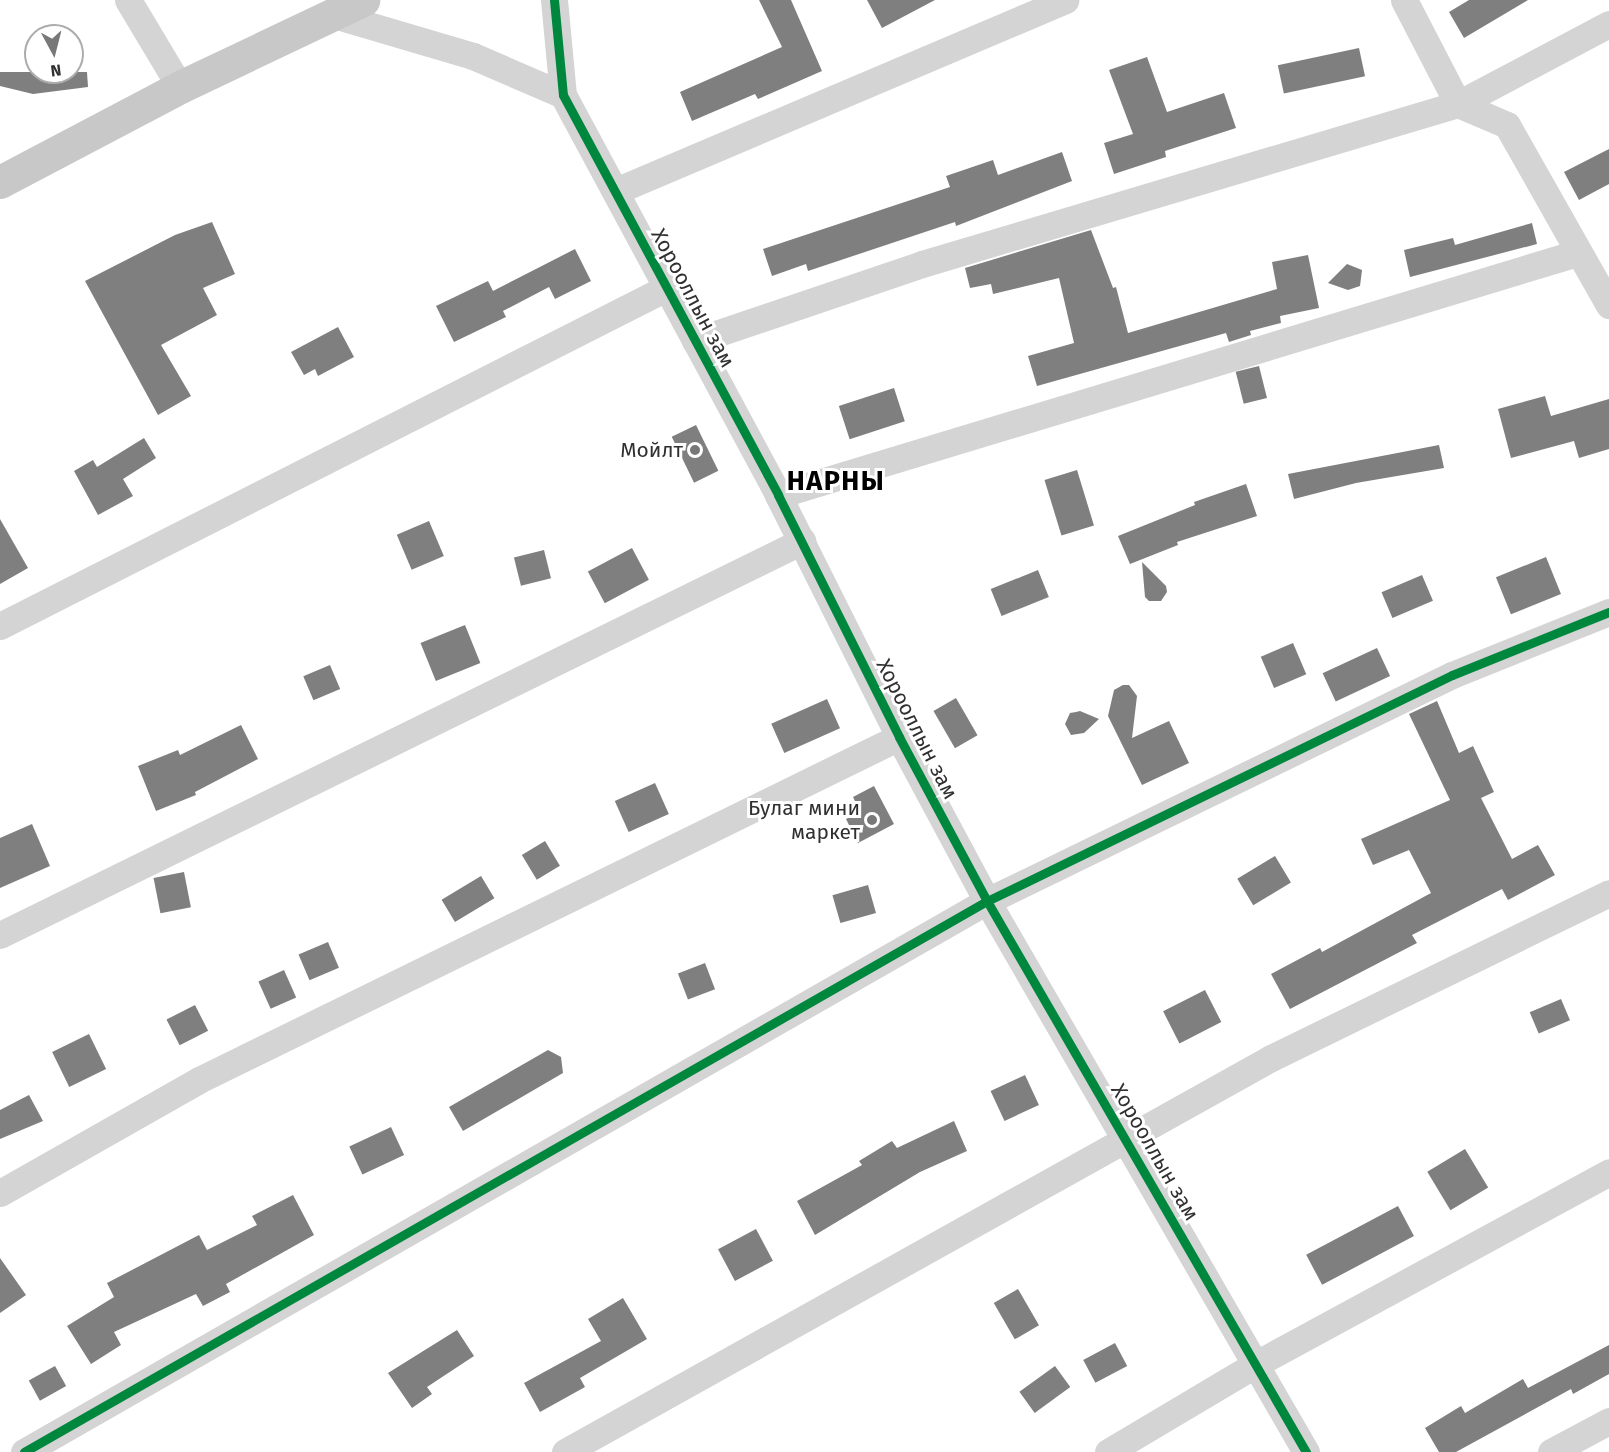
<!DOCTYPE html>
<meta charset="utf-8">
<style>
body{margin:0}
#map{position:relative;width:1609px;height:1452px;overflow:hidden;background:#fff;font-family:"Fira Sans",sans-serif}
div>[style]{position:absolute}
[style*='--x']{left:calc(var(--x)*1px);top:calc(var(--y)*1px);width:calc(var(--w)*1px);rotate:calc(var(--a)*1deg)}
.building>*{inset:0;background:#7f7f7f;transform-origin:0 0}
.minor>*{height:27px;margin:-13.5px;padding:0 13.5px;transform-origin:13.5px;border-radius:13.5px;background:#d4d4d4}
.major>*{height:33px;margin:-16.5px;padding:0 16.5px;transform-origin:16.5px;border-radius:16.5px;background:#c8c8c8}
.cycleway>*{height:9px;margin:-4.5px;padding:0 4.5px;transform-origin:4.5px;border-radius:4.5px;background:#00873e}
.dots>*{width:16px;height:16px;translate:-50% -50%;box-sizing:border-box;border:3px solid #fff;border-radius:50%}
span{translate:-50% -50%;white-space:nowrap;text-align:center;line-height:1.15;-webkit-text-stroke:6px #fff;paint-order:stroke}
.street-label{font-size:21px;color:#303030}
.poi-label{font-size:21px;color:#303030}
.right{translate:-100% -50%;text-align:right}
.district-label{font-size:27px;color:#000;font-weight:700;letter-spacing:1.5px}
.north{position:absolute;left:24px;top:24px;width:60px;height:60px;box-sizing:border-box;background:#fff;border:2px solid #acacac;border-radius:50%;rotate:173deg;font-size:16px;font-weight:700;line-height:24px;text-align:center;color:#303030}
.north::after{content:'';display:block;margin:auto;width:21px;height:27px;background:#787878;clip-path:polygon(50% 0,100% 100%,50% 72%,0 100%)}
</style>
<div id="map">
<div class="building">
<i style="clip-path:polygon(759px 0,791px 0,822px 71px,758px 99px,755px 94px,692px 121px,680px 92px,782px 47px)"></i>
<i style="clip-path:polygon(867px 0,935px 0,882px 28px)"></i>
<i style="clip-path:polygon(1469px 0,1528px 0,1464px 38px,1449px 12px)"></i>
<i style="left:1359px;top:48px;width:29px;height:83px;rotate:78deg"></i>
<i style="clip-path:polygon(1147px 57px,1167px 112px,1224px 93px,1236px 128px,1165px 151px,1166px 157px,1114px 174px,1104px 143px,1133px 134px,1109px 70px)"></i>
<i style="clip-path:polygon(0 72px,87px 72px,88px 87px,33px 94px,0 86px)"></i>
<i style="clip-path:polygon(1609px 149px,1609px 184px,1579px 200px,1564px 172px)"></i>
<i style="clip-path:polygon(1062px 152px,1072px 181px,956px 226px,955px 222px,808px 271px,806px 264px,772px 276px,763px 249px,950px 187px,946px 176px,993px 160px,998px 175px)"></i>
<i style="clip-path:polygon(212px 222px,235px 274px,203px 288px,217px 315px,161px 345px,191px 396px,158px 415px,85px 281px,175px 235px)"></i>
<i style="clip-path:polygon(1532px 223px,1537px 244px,1410px 277px,1404px 250px,1453px 238px,1455px 245px)"></i>
<i style="clip-path:polygon(1091px 230px,1113px 288px,1116px 287px,1128px 333px,1277px 289px,1272px 262px,1308px 255px,1319px 308px,1280px 316px,1281px 323px,1250px 331px,1251px 335px,1229px 342px,1226px 333px,1037px 386px,1028px 356px,1074px 343px,1059px 278px,993px 294px,991px 284px,970px 288px,965px 268px)"></i>
<i style="clip-path:polygon(575px 249px,591px 281px,555px 299px,549px 287px,503px 311px,506px 317px,454px 342px,436px 306px,488px 281px,493px 291px)"></i>
<i style="clip-path:polygon(1347px 264px,1362px 270px,1360px 286px,1348px 290px,1328px 283px)"></i>
<i style="clip-path:polygon(338px 327px,354px 357px,318px 376px,315px 369px,304px 375px,291px 352px)"></i>
<i style="left:1259px;top:366px;width:33px;height:24px;rotate:76deg"></i>
<i style="left:894px;top:388px;width:35px;height:58px;rotate:72deg"></i>
<i style="clip-path:polygon(1545px 396px,1551px 416px,1609px 399px,1609px 449px,1579px 458px,1574px 441px,1511px 458px,1498px 409px)"></i>
<i style="left:696px;top:425px;width:51px;height:27px;rotate:64deg"></i>
<i style="clip-path:polygon(144px 438px,156px 458px,123px 479px,133px 496px,98px 515px,74px 471px,93px 460px,97px 467px)"></i>
<i style="clip-path:polygon(1439px 445px,1444px 468px,1356px 483px,1294px 499px,1288px 474px)"></i>
<i style="left:1077px;top:470px;width:58px;height:34px;rotate:73deg"></i>
<i style="clip-path:polygon(1246px 484px,1257px 516px,1177px 542px,1178px 545px,1130px 564px,1118px 536px,1195px 505px,1194px 502px)"></i>
<i style="clip-path:polygon(0 519px,28px 568px,0 584px)"></i>
<i style="left:429px;top:521px;width:38px;height:35px;rotate:67deg"></i>
<i style="left:632px;top:548px;width:36px;height:50px;rotate:62deg"></i>
<i style="left:544px;top:550px;width:29px;height:31px;rotate:76deg"></i>
<i style="left:1546px;top:557px;width:40px;height:54px;rotate:68deg"></i>
<i style="clip-path:polygon(1142px 562px,1166px 586px,1167px 592px,1161px 601px,1149px 601px,1145px 597px)"></i>
<i style="left:1038px;top:570px;width:29px;height:51px;rotate:68deg"></i>
<i style="left:1422px;top:575px;width:28px;height:44px;rotate:67deg"></i>
<i style="left:465px;top:625px;width:41px;height:48px;rotate:68deg"></i>
<i style="left:1293px;top:643px;width:34px;height:35px;rotate:67deg"></i>
<i style="left:1377px;top:648px;width:31px;height:60px;rotate:65deg"></i>
<i style="left:330px;top:665px;width:26px;height:29px;rotate:67deg"></i>
<i style="clip-path:polygon(1123px 685px,1129px 685px,1137px 696px,1132px 738px,1169px 721px,1189px 763px,1142px 785px,1108px 716px,1114px 690px)"></i>
<i style="left:956px;top:698px;width:43px;height:26px;rotate:60deg"></i>
<i style="left:827px;top:699px;width:32px;height:61px;rotate:66deg"></i>
<i style="clip-path:polygon(1437px 701px,1459px 753px,1473px 746px,1494px 792px,1481px 798px,1512px 859px,1538px 845px,1555px 875px,1508px 900px,1502px 889px,1412px 935px,1417px 943px,1290px 1009px,1271px 974px,1320px 948px,1322px 952px,1431px 893px,1409px 850px,1373px 865px,1361px 839px,1450px 800px,1409px 714px)"></i>
<i style="clip-path:polygon(1076px 712px,1080px 711px,1099px 719px,1084px 733px,1071px 735px,1065px 724px,1070px 713px)"></i>
<i style="clip-path:polygon(241px 725px,258px 759px,195px 792px,196px 795px,156px 811px,138px 766px,178px 750px,180px 755px)"></i>
<i style="left:655px;top:783px;width:34px;height:44px;rotate:66deg"></i>
<i style="clip-path:polygon(874px 786px,894px 824px,858px 843px,846px 819px,860px 812px,853px 797px)"></i>
<i style="clip-path:polygon(32px 824px,50px 866px,0 888px,0 838px)"></i>
<i style="left:545px;top:841px;width:29px;height:27px;rotate:59deg"></i>
<i style="left:1275px;top:856px;width:31px;height:44px;rotate:59deg"></i>
<i style="left:184px;top:872px;width:36px;height:31px;rotate:79deg"></i>
<i style="left:481px;top:876px;width:26px;height:46px;rotate:59deg"></i>
<i style="left:868px;top:885px;width:29px;height:37px;rotate:74deg"></i>
<i style="left:328px;top:942px;width:28px;height:32px;rotate:67deg"></i>
<i style="left:705px;top:963px;width:28px;height:29px;rotate:69deg"></i>
<i style="left:284px;top:970px;width:30px;height:28px;rotate:66deg"></i>
<i style="left:1205px;top:990px;width:36px;height:47px;rotate:63deg"></i>
<i style="left:1561px;top:999px;width:23px;height:34px;rotate:67deg"></i>
<i style="left:195px;top:1005px;width:29px;height:32px;rotate:63deg"></i>
<i style="left:89px;top:1034px;width:39px;height:41px;rotate:64deg"></i>
<i style="clip-path:polygon(548px 1050px,561px 1057px,563px 1073px,463px 1131px,449px 1107px)"></i>
<i style="left:1025px;top:1075px;width:33px;height:38px;rotate:65deg"></i>
<i style="clip-path:polygon(29px 1095px,43px 1121px,0 1139px,0 1110px)"></i>
<i style="clip-path:polygon(954px 1121px,967px 1151px,920px 1172px,815px 1235px,797px 1201px,862px 1165px,859px 1161px,892px 1141px,897px 1148px)"></i>
<i style="left:391px;top:1127px;width:31px;height:46px;rotate:65deg"></i>
<i style="left:1465px;top:1149px;width:45px;height:44px;rotate:59deg"></i>
<i style="clip-path:polygon(293px 1195px,314px 1235px,226px 1284px,230px 1292px,203px 1306px,196px 1294px,114px 1332px,121px 1345px,91px 1364px,67px 1326px,114px 1297px,107px 1283px,199px 1235px,207px 1250px,257px 1225px,252px 1216px)"></i>
<i style="left:1398px;top:1206px;width:34px;height:104px;rotate:62deg"></i>
<i style="left:756px;top:1229px;width:36px;height:43px;rotate:62deg"></i>
<i style="clip-path:polygon(0 1258px,26px 1295px,0 1313px)"></i>
<i style="left:1018px;top:1289px;width:42px;height:28px;rotate:60deg"></i>
<i style="clip-path:polygon(623px 1298px,647px 1339px,580px 1378px,585px 1387px,540px 1412px,524px 1383px,601px 1341px,588px 1319px)"></i>
<i style="clip-path:polygon(457px 1330px,474px 1356px,427px 1387px,432px 1394px,412px 1408px,388px 1373px)"></i>
<i style="left:1115px;top:1343px;width:26px;height:36px;rotate:62deg"></i>
<i style="clip-path:polygon(1609px 1345px,1609px 1374px,1573px 1394px,1571px 1389px,1456px 1452px,1439px 1452px,1425px 1428px,1461px 1406px,1465px 1413px,1523px 1379px,1528px 1388px)"></i>
<i style="left:55px;top:1366px;width:23px;height:30px;rotate:61deg"></i>
<i style="left:1055px;top:1366px;width:26px;height:44px;rotate:54deg"></i>
</div>
<div class="minor">
<i style="--x:128;--y:0;--w:101;--a:59.1"></i>
<i style="--x:554;--y:0;--w:95;--a:84.6"></i>
<i style="--x:563;--y:95;--w:454;--a:61.7"></i>
<i style="--x:778;--y:495;--w:271;--a:63.4"></i>
<i style="--x:899;--y:737;--w:186;--a:61.8"></i>
<i style="--x:987;--y:901;--w:637;--a:59.93"></i>
<i style="--x:1404;--y:0;--w:117;--a:62.6"></i>
<i style="--x:1458;--y:104;--w:53;--a:23.2"></i>
<i style="--x:1507;--y:125;--w:207;--a:60.5"></i>
<i style="--x:334;--y:15;--w:145;--a:16.4"></i>
<i style="--x:473;--y:56;--w:98;--a:23.4"></i>
<i style="--x:618;--y:190;--w:486;--a:-23"></i>
<i style="--x:695;--y:341;--w:240;--a:-18.7"></i>
<i style="--x:922;--y:264;--w:559;--a:-16.62"></i>
<i style="--x:1458;--y:104;--w:171;--a:-27.9"></i>
<i style="--x:778;--y:495;--w:835;--a:-16.85"></i>
<i style="--x:0;--y:626;--w:747;--a:-26.91"></i>
<i style="--x:0;--y:935;--w:894;--a:-26.16"></i>
<i style="--x:0;--y:1193;--w:229;--a:-29.6"></i>
<i style="--x:199;--y:1080;--w:780;--a:-26.1"></i>
<i style="--x:24;--y:1452;--w:1109;--a:-29.78"></i>
<i style="--x:987;--y:901;--w:517;--a:-25.92"></i>
<i style="--x:1452;--y:675;--w:169;--a:-21.9"></i>
<i style="--x:565;--y:1452;--w:808;--a:-29.16"></i>
<i style="--x:1271;--y:1058;--w:376;--a:-26"></i>
<i style="--x:1108;--y:1452;--w:172;--a:-30.7"></i>
<i style="--x:1256;--y:1364;--w:402;--a:-28.5"></i>
<i style="--x:1551;--y:1452;--w:66;--a:-28.1"></i>
</div>
<div class="major">
<i style="--x:0;--y:182;--w:204;--a:-27.8"></i>
<i style="--x:180;--y:87;--w:203;--a:-25.4"></i>
</div>
<div class="cycleway">
<i style="--x:554;--y:0;--w:95;--a:84.6"></i>
<i style="--x:563;--y:95;--w:454;--a:61.7"></i>
<i style="--x:778;--y:495;--w:271;--a:63.4"></i>
<i style="--x:899;--y:737;--w:186;--a:61.8"></i>
<i style="--x:987;--y:901;--w:637;--a:59.93"></i>
<i style="--x:24;--y:1452;--w:1109;--a:-29.78"></i>
<i style="--x:987;--y:901;--w:517;--a:-25.92"></i>
<i style="--x:1452;--y:675;--w:169;--a:-21.9"></i>
</div>
<div class="dots">
<i style="left:695px;top:450px;background:#787878"></i>
<i style="left:872px;top:820px;background:#787878"></i>
</div>
<div class="street-label">
<span style="left:693px;top:298px;rotate:62deg">Хорооллын зам</span>
<span style="left:917px;top:729px;rotate:63deg">Хорооллын зам</span>
<span style="left:1155px;top:1152px;rotate:60deg">Хорооллын зам</span>
</div>
<div class="poi-label">
<span class="right" style="left:683px;top:450px">Мойлт</span>
<span class="right" style="left:860px;top:820px">Булаг мини<br>маркет</span>
</div>
<div class="district-label">
<span style="left:836px;top:482px">НАРНЫ</span>
</div>
<div class="north">N</div>
</div>
